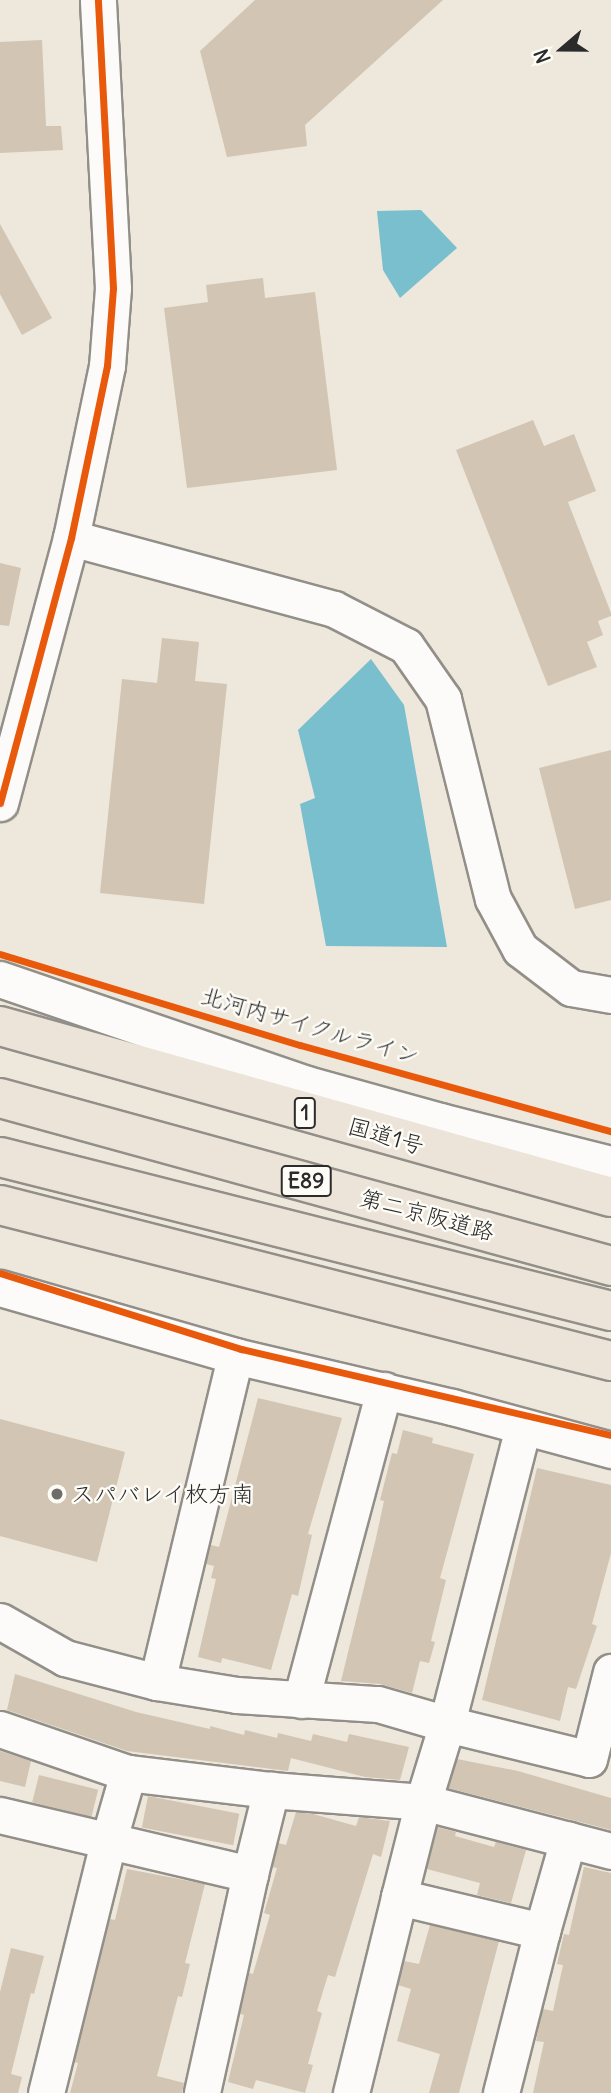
<!DOCTYPE html>
<meta charset="utf-8">
<style>
body{margin:0}
#map{position:relative;width:611px;height:2093px;overflow:hidden;background:#eee7db;font-family:Delius,"Klee One",sans-serif}
div>[style]{position:absolute}
[style*='--x']{left:calc(var(--x)*1px);top:calc(var(--y)*1px);width:calc(var(--w)*1px);rotate:calc(var(--a)*1deg)}
.water>*{inset:0;background:#79bfcd}
.building>*{inset:0;background:#d2c5b3;transform-origin:0 0}
.roads{filter:drop-shadow(2px 0 #928f89) drop-shadow(-2px 0 #928f89) drop-shadow(0 2px #928f89) drop-shadow(0 -2px #928f89)}
.minor>*{height:35px;margin:-17.5px;padding:0 17.5px;transform-origin:17.5px;border-radius:17.5px;background:#fcfbfa}
.highway>*{height:38px;margin:-19px;padding:0 19px;transform-origin:19px;border-radius:19px;background:#ece4d8}
.cycleway>*{height:7px;margin:-3.5px;padding:0 3.5px;transform-origin:3.5px;border-radius:3.5px;background:#e8590c}
.dots>*{width:19px;height:19px;translate:-50% -50%;box-sizing:border-box;border:4px solid #fdfcf7;border-radius:50%}
span{translate:-50% -50%;white-space:nowrap;text-align:center;line-height:1.15;-webkit-text-stroke:5px #fdfcf7;paint-order:stroke}
.shield-label span{padding:2px 5px;background:#fdfcf7;border:2px solid;border-radius:5px;-webkit-text-stroke-width:0}
.shield-label{font-size:21px;color:#2b2b2b;font-weight:700}
.street-label{font-size:23px;color:#2b2b2b}
.poi-label{font-size:23px;color:#2b2b2b}
.left{translate:0 -50%;text-align:left}
.north{position:absolute;left:527px;top:14px;width:70px;height:70px;-webkit-text-stroke:5px #fdfcf7;paint-order:stroke;rotate:250deg;font-size:19px;font-weight:700;line-height:28px;text-align:center;color:#2b2b2b}
.north::after{content:'';display:block;margin:auto;width:24px;height:32px;background:#2b2b2b;clip-path:polygon(50% 0,100% 100%,50% 72%,0 100%)}
</style>
<div id="map">
<div class="water">
<i style="clip-path:polygon(421px 210px,457px 248px,400px 298px,383px 270px,377px 211px)"></i>
<i style="clip-path:polygon(371px 659px,404px 705px,447px 947px,326px 946px,300px 804px,315px 798px,298px 730px)"></i>
</div>
<div class="building">
<i style="clip-path:polygon(255px 0,443px 0,305px 125px,307px 146px,227px 157px,200px 51px)"></i>
<i style="clip-path:polygon(42px 40px,46px 126px,61px 126px,63px 150px,0 153px,0 42px)"></i>
<i style="clip-path:polygon(0 224px,52px 318px,22px 335px,0 294px)"></i>
<i style="clip-path:polygon(263px 278px,265px 298px,315px 292px,337px 470px,187px 488px,164px 308px,208px 302px,206px 285px)"></i>
<i style="clip-path:polygon(533px 420px,544px 446px,574px 434px,596px 491px,568px 502px,611px 613px,611px 616px,598px 621px,603px 635px,587px 642px,597px 667px,548px 686px,456px 450px)"></i>
<i style="clip-path:polygon(0 563px,21px 568px,9px 626px,0 625px)"></i>
<i style="clip-path:polygon(162px 638px,199px 642px,195px 681px,227px 684px,204px 904px,100px 893px,122px 679px,157px 683px)"></i>
<i style="clip-path:polygon(611px 750px,611px 900px,575px 909px,539px 768px)"></i>
<i style="clip-path:polygon(258px 1398px,342px 1418px,308px 1534px,312px 1535px,298px 1596px,292px 1594px,271px 1670px,222px 1658px,221px 1663px,198px 1657px,216px 1579px,211px 1578px,214px 1566px,206px 1564px,211px 1545px,219px 1547px)"></i>
<i style="clip-path:polygon(0 1419px,125px 1452px,97px 1562px,0 1536px)"></i>
<i style="clip-path:polygon(403px 1430px,433px 1438px,432px 1443px,474px 1454px,440px 1578px,446px 1580px,431px 1641px,435px 1642px,429px 1663px,420px 1661px,412px 1693px,380px 1684px,341px 1681px,376px 1538px,384px 1501px,380px 1500px,392px 1453px,397px 1454px)"></i>
<i style="clip-path:polygon(537px 1468px,611px 1485px,611px 1553px,592px 1624px,597px 1626px,576px 1689px,568px 1687px,560px 1721px,482px 1700px)"></i>
<i style="clip-path:polygon(15px 1674px,136px 1712px,210px 1729px,210px 1726px,244px 1735px,245px 1730px,277px 1738px,278px 1733px,311px 1741px,313px 1734px,347px 1742px,349px 1734px,409px 1747px,400px 1780px,365px 1777px,291px 1758px,288px 1771px,127px 1751px,7px 1710px)"></i>
<i style="clip-path:polygon(0 1751px,31px 1761px,25px 1787px,0 1781px)"></i>
<i style="clip-path:polygon(457px 1759px,518px 1771px,611px 1798px,611px 1830px,448px 1788px)"></i>
<i style="left:39px;top:1775px;width:61px;height:28px;rotate:14deg"></i>
<i style="left:148px;top:1796px;width:93px;height:32px;rotate:11deg"></i>
<i style="clip-path:polygon(296px 1812px,313px 1814px,356px 1826px,359px 1817px,390px 1821px,381px 1857px,373px 1854px,335px 1977px,328px 1975px,317px 2011px,322px 2013px,308px 2064px,313px 2065px,305px 2093px,256px 2080px,253px 2089px,228px 2082px,244px 2015px,240px 2014px,249px 1973px,253px 1974px,270px 1915px,264px 1913px,277px 1868px,272px 1867px,278px 1843px,286px 1845px)"></i>
<i style="clip-path:polygon(437px 1827px,456px 1832px,455px 1836px,494px 1847px,496px 1842px,526px 1850px,511px 1903px,477px 1895px,480px 1883px,427px 1869px)"></i>
<i style="clip-path:polygon(584px 1867px,611px 1873px,611px 2093px,533px 2093px,544px 2042px,536px 2041px,541px 2017px,543px 2009px,553px 2011px,563px 1965px,557px 1964px,564px 1934px,569px 1935px)"></i>
<i style="clip-path:polygon(127px 1869px,205px 1884px,185px 1963px,190px 1964px,182px 1997px,178px 1996px,157px 2076px,184px 2083px,182px 2093px,70px 2093px,78px 2063px,74px 2062px,110px 1919px,115px 1920px)"></i>
<i style="clip-path:polygon(430px 1925px,499px 1941px,459px 2093px,429px 2093px,440px 2054px,397px 2041px,411px 1989px,398px 1985px,404px 1961px,419px 1964px)"></i>
<i style="clip-path:polygon(11px 1948px,44px 1956px,34px 1994px,31px 1993px,11px 2074px,22px 2077px,18px 2093px,0 2093px,0 1992px)"></i>
</div>
<div class="roads">
<div class="minor">
<i style="--x:71;--y:538;--w:272;--a:15.1"></i>
<i style="--x:334;--y:609;--w:81;--a:27.2"></i>
<i style="--x:406;--y:646;--w:65;--a:55.1"></i>
<i style="--x:443;--y:699;--w:206;--a:76"></i>
<i style="--x:493;--y:899;--w:57;--a:61.6"></i>
<i style="--x:520;--y:949;--w:64;--a:37.4"></i>
<i style="--x:571;--y:988;--w:41;--a:9.9"></i>
<i style="--x:0;--y:803;--w:274;--a:-75"></i>
<i style="--x:71;--y:538;--w:176;--a:-78.2"></i>
<i style="--x:107;--y:366;--w:78;--a:-85.6"></i>
<i style="--x:113;--y:288;--w:288;--a:-93"></i>
<i style="--x:0;--y:979;--w:324;--a:18.9"></i>
<i style="--x:307;--y:1084;--w:138;--a:15.5"></i>
<i style="--x:440;--y:1121;--w:176;--a:14.1"></i>
<i style="--x:0;--y:1288;--w:245;--a:16.1"></i>
<i style="--x:235;--y:1356;--w:223;--a:13.2"></i>
<i style="--x:452;--y:1407;--w:165;--a:15.1"></i>
<i style="--x:523;--y:1427;--w:307;--a:104.4"></i>
<i style="--x:447;--y:1724;--w:146;--a:13.8"></i>
<i style="--x:589;--y:1759;--w:90;--a:-75.8"></i>
<i style="--x:0;--y:1621;--w:75;--a:29.6"></i>
<i style="--x:65;--y:1658;--w:95;--a:14.6"></i>
<i style="--x:157;--y:1682;--w:81;--a:9.2"></i>
<i style="--x:237;--y:1695;--w:141;--a:3.7"></i>
<i style="--x:378;--y:1704;--w:72;--a:16.2"></i>
<i style="--x:447;--y:1724;--w:82;--a:107.1"></i>
<i style="--x:423;--y:1802;--w:98;--a:104.2"></i>
<i style="--x:157;--y:1682;--w:335;--a:-76.5"></i>
<i style="--x:301;--y:1700;--w:321;--a:-75"></i>
<i style="--x:0;--y:1729;--w:135;--a:19"></i>
<i style="--x:128;--y:1773;--w:144;--a:6.8"></i>
<i style="--x:271;--y:1790;--w:152;--a:4.5"></i>
<i style="--x:423;--y:1802;--w:194;--a:14.6"></i>
<i style="--x:0;--y:1815;--w:257;--a:13.3"></i>
<i style="--x:250;--y:1874;--w:224;--a:102.4"></i>
<i style="--x:250;--y:1874;--w:87;--a:-76"></i>
<i style="--x:542;--y:1931;--w:95;--a:-74.1"></i>
<i style="--x:46;--y:2093;--w:262;--a:-76.1"></i>
<i style="--x:109;--y:1839;--w:69;--a:-73.9"></i>
<i style="--x:351;--y:2093;--w:202;--a:-76.2"></i>
<i style="--x:399;--y:1897;--w:147;--a:13.4"></i>
<i style="--x:542;--y:1931;--w:167;--a:104.2"></i>
</div>
<div class="highway">
<i style="--x:0;--y:1026;--w:634;--a:15.64"></i>
<i style="--x:0;--y:1098;--w:634;--a:15.37"></i>
<i style="--x:0;--y:1157;--w:630;--a:14.15"></i>
<i style="--x:0;--y:1205;--w:631;--a:14.32"></i>
</div>
</div>
<div class="cycleway">
<i style="--x:0;--y:803;--w:274;--a:-75"></i>
<i style="--x:71;--y:538;--w:176;--a:-78.2"></i>
<i style="--x:107;--y:366;--w:78;--a:-85.6"></i>
<i style="--x:113;--y:288;--w:288;--a:-93"></i>
<i style="--x:0;--y:954;--w:313;--a:16.9"></i>
<i style="--x:300;--y:1045;--w:323;--a:15.5"></i>
<i style="--x:0;--y:1273;--w:253;--a:17.5"></i>
<i style="--x:241;--y:1349;--w:380;--a:13.1"></i>
</div>
<div class="dots">
<i style="left:57px;top:1494px;background:#6f6d69"></i>
</div>
<div class="shield-label">
<span style="left:305px;top:1113px">1</span>
<span style="left:306px;top:1181px">E89</span>
</div>
<div class="street-label">
<span style="left:310px;top:1026px;rotate:16deg">北河内サイクルライン</span>
<span style="left:386px;top:1136px;rotate:16deg">国道1号</span>
<span style="left:427px;top:1215px;rotate:15deg">第二京阪道路</span>
</div>
<div class="poi-label">
<span class="left" style="left:71px;top:1494px">スパバレイ枚方南</span>
</div>
<div class="north">N</div>
</div>
